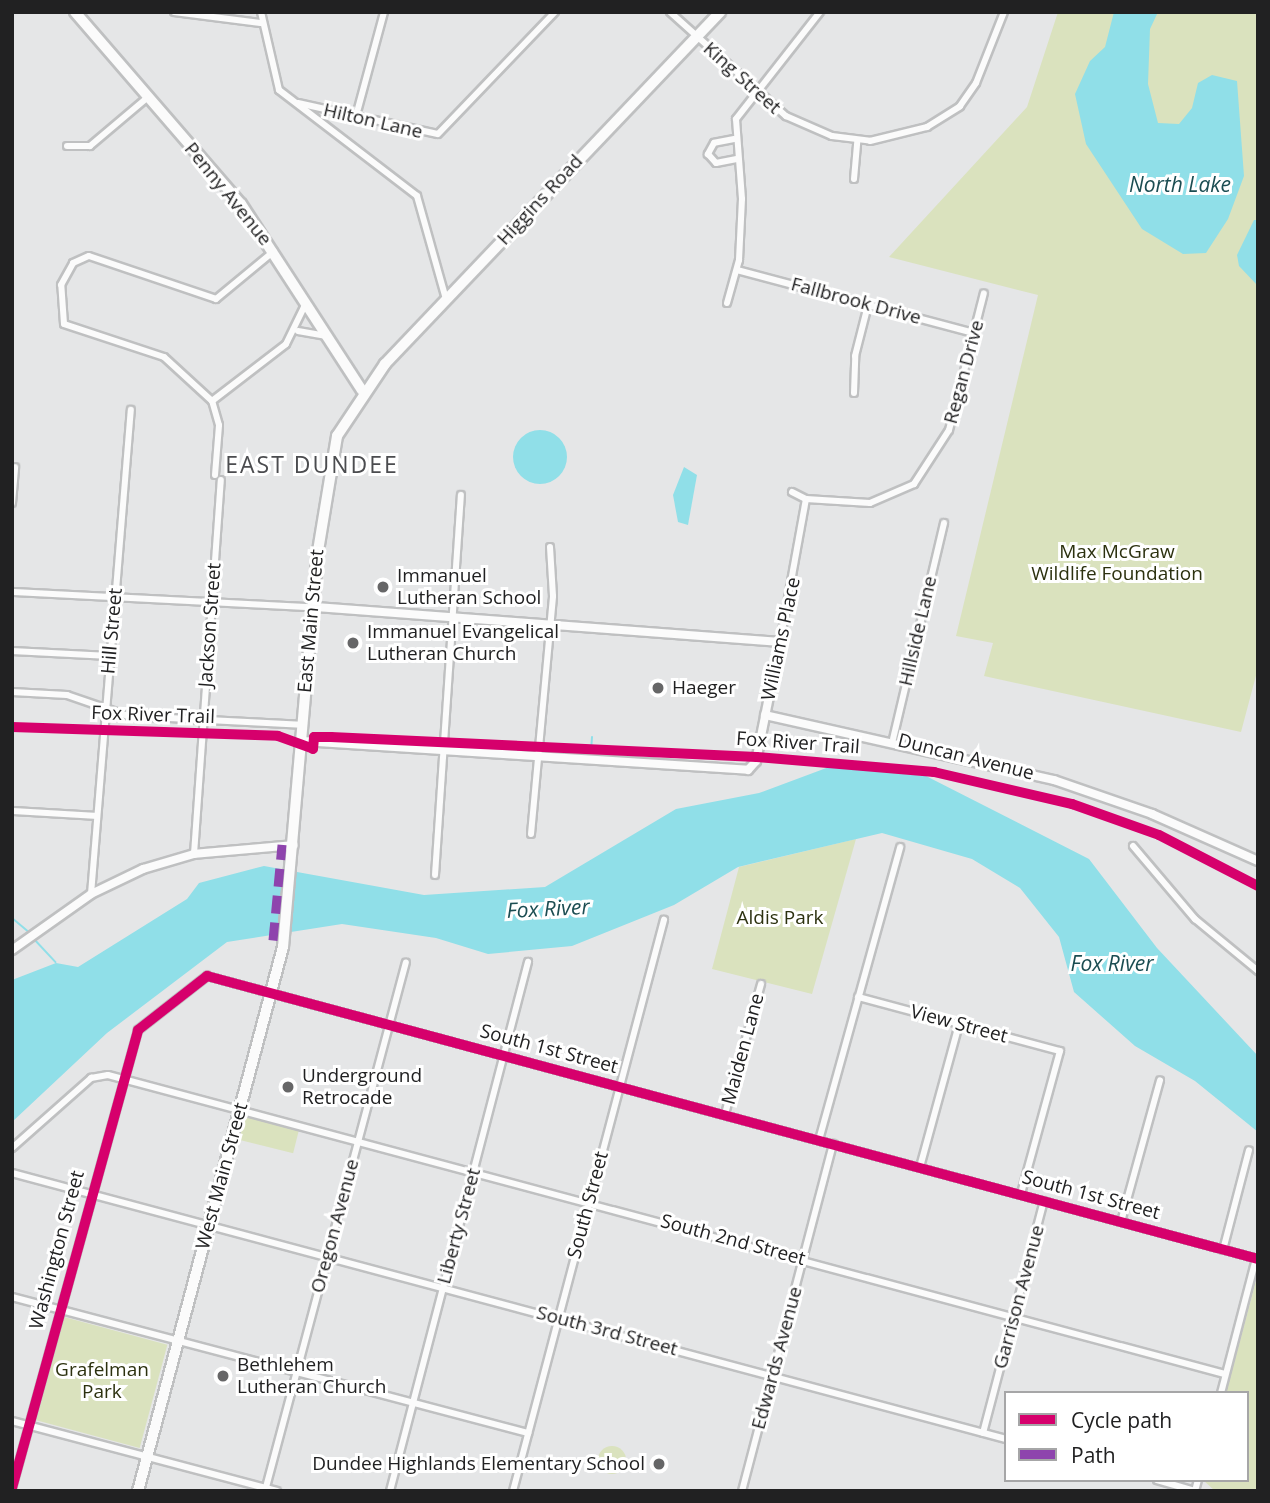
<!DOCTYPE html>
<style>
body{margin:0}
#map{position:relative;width:1270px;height:1503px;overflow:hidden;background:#e5e6e7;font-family:"Open Sans",sans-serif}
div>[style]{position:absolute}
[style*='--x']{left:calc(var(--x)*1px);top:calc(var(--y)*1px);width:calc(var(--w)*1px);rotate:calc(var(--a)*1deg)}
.green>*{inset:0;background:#dae2be;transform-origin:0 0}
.round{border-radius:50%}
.water>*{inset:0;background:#90dfe8}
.stream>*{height:2px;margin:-1px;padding:0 1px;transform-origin:1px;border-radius:1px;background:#90dfe8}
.roads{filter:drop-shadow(2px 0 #bfc0c1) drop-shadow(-2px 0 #bfc0c1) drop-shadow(0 2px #bfc0c1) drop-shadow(0 -2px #bfc0c1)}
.minor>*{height:6px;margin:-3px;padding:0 3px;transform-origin:3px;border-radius:3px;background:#fbfbfb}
.tertiary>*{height:8px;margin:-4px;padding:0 4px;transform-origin:4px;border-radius:4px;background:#fbfbfb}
.primary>*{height:10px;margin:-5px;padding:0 5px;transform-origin:5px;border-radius:5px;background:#fbfbfb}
.quiet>*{height:9px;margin-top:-4.5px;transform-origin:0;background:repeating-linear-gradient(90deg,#8e44ad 0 18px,transparent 0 27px)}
.cycleway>*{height:10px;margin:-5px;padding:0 5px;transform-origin:5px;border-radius:5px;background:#d6006c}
.dots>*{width:19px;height:19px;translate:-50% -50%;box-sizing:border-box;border:4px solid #fff;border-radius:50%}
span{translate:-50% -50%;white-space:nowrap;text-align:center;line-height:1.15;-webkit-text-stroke:6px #fff;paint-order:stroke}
.street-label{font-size:19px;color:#212122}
.park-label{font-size:19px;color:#2c310f}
.poi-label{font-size:19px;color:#212122}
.left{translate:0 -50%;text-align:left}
.right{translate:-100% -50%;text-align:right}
.water-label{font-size:21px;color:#1b4d52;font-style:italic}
.quarter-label{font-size:23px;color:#4b4c4f;letter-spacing:2px}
.frame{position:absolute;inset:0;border:14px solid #212122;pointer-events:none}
.legend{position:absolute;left:1004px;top:1391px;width:245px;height:91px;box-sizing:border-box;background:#fff;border:2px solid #a6a6a7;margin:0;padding:9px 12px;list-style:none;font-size:21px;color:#212122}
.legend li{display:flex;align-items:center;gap:14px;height:35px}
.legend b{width:35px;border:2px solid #a6a6a7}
</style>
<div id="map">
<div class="green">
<i style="clip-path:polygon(1058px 12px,1258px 12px,1258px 668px,1241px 732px,984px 676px,993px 643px,956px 636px,1038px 295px,889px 257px,1027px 107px)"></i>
<i style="clip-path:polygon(856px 839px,812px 994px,712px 969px,739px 867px)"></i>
<i style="left:240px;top:1110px;width:62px;height:29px;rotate:14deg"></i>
<i style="clip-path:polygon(1258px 1273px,1258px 1491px,1215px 1491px,1203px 1480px,1247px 1480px,1247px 1393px,1226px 1393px)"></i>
<i style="left:64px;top:1317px;width:107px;height:107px;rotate:15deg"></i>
<i class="round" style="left:598px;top:1446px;width:28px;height:28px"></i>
</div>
<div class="water">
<i style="clip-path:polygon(1114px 12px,1158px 12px,1150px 29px,1148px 84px,1158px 123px,1179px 124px,1192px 108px,1198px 83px,1212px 75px,1237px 81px,1244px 176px,1228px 219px,1206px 253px,1183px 254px,1142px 229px,1086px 144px,1075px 94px,1090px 61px,1105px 47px)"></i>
<i style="clip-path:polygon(1254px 220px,1258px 220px,1258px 286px,1239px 266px,1237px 255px)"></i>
<i class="round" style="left:513px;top:430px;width:54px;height:54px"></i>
<i style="clip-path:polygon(684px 467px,697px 475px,688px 525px,678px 522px,673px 495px)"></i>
<i style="clip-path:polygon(829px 767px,926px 776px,1089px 859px,1157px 948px,1258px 1056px,1258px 1132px,1195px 1081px,1135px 1046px,1074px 992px,1059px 937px,1020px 888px,972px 859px,882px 833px,738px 867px,674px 905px,572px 946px,488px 954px,436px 938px,342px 924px,227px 942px,107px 1033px,12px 1122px,12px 980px,56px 963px,78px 967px,187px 899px,199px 883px,264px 866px,424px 895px,545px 887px,676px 809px,759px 793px)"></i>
</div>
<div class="stream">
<i style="--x:592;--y:737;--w:15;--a:94"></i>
<i style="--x:591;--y:752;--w:114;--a:3"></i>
<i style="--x:12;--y:918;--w:23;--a:40"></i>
<i style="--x:33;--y:938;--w:33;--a:47"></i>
</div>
<div class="roads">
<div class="minor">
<i style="--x:174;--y:12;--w:87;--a:7.3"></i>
<i style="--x:261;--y:12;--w:80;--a:77"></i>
<i style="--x:279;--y:90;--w:174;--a:37.5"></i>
<i style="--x:417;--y:196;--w:107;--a:74.3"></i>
<i style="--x:670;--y:12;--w:156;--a:41.9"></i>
<i style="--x:786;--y:116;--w:50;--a:23.5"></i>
<i style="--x:832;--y:136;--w:38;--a:7"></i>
<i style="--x:870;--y:141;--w:59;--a:-13.8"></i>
<i style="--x:927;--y:127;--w:39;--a:-32"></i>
<i style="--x:960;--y:106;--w:28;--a:-55"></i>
<i style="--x:976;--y:83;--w:76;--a:-68.5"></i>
<i style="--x:298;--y:103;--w:143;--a:12.5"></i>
<i style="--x:438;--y:134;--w:169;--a:-46.2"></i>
<i style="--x:356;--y:116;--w:108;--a:-74.9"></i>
<i style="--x:734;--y:139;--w:20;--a:169"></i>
<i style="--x:714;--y:143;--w:13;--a:119"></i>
<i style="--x:708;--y:154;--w:12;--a:48"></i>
<i style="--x:716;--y:163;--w:21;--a:-11"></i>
<i style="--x:67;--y:146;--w:23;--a:0"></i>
<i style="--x:90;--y:146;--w:76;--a:-40.2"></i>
<i style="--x:854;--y:179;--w:38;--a:-85"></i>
<i style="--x:737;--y:270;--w:245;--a:14.9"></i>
<i style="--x:727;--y:303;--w:45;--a:-74.4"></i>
<i style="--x:739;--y:260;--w:61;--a:-87.2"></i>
<i style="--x:742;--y:199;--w:80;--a:-94.3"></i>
<i style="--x:736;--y:119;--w:136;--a:-51.9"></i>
<i style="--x:298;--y:331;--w:29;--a:10"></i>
<i style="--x:854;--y:393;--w:37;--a:-88"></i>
<i style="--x:855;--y:356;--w:53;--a:-75.7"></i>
<i style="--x:212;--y:401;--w:93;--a:-37.6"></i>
<i style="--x:286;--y:344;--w:43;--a:-64"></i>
<i style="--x:215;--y:475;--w:50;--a:-85.4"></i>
<i style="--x:219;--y:425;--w:25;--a:-106"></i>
<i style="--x:212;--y:401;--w:65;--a:-137.5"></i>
<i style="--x:164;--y:357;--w:105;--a:-161.7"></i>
<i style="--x:64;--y:324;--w:39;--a:-94"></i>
<i style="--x:61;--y:285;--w:25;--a:-61"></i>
<i style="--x:73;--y:263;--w:17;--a:-24"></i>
<i style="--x:89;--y:256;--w:134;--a:18.7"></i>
<i style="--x:216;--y:299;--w:75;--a:-39.6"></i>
<i style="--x:792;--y:492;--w:16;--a:27"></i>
<i style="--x:806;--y:499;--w:64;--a:3.6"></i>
<i style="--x:870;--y:503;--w:48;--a:-23.4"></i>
<i style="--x:914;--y:484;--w:64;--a:-57.1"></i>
<i style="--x:949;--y:430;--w:141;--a:-75.7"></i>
<i style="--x:12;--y:503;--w:36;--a:-85"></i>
<i style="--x:12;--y:592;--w:301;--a:2.9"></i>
<i style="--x:780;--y:642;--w:145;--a:-79.7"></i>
<i style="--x:12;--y:651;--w:98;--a:2.9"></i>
<i style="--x:12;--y:692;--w:55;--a:3.1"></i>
<i style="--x:67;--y:695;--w:65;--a:19"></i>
<i style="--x:128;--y:716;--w:175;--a:2.9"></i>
<i style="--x:893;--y:739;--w:222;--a:-76.7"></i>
<i style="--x:12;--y:811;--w:83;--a:3.4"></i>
<i style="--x:531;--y:834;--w:239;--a:-84.7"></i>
<i style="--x:553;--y:596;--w:49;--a:-93.5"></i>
<i style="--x:1133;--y:846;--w:96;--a:49.7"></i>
<i style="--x:1195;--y:919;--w:82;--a:39.5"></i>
<i style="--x:194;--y:854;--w:375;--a:-85.9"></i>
<i style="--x:435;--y:875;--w:381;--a:-86.1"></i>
<i style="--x:91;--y:894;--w:486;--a:-85.3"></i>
<i style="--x:858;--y:997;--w:209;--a:15"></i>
<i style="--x:1060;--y:1051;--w:148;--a:105.3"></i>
<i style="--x:725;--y:1114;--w:135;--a:-74.5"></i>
<i style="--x:819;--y:1140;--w:304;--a:-74.5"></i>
<i style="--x:12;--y:1148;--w:106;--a:-41.5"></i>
<i style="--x:91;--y:1078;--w:17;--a:-10"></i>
<i style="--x:108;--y:1075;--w:1156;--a:14.99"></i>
<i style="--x:920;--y:1167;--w:148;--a:-74.7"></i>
<i style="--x:12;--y:1173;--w:1029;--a:14.98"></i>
<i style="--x:1121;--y:1222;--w:147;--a:-74.6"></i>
<i style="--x:1223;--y:1250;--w:103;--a:-75.4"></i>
<i style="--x:12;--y:1297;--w:534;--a:14.77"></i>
<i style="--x:1221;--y:1393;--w:138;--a:-75.4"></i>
<i style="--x:12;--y:1421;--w:274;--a:14.8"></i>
<i style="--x:983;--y:1433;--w:240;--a:-75.3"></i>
<i style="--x:1157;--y:1480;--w:40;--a:16"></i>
<i style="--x:1195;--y:1491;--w:11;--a:-75"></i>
<i style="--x:12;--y:1488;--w:475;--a:-74.6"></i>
<i style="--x:138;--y:1030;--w:88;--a:-38"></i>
<i style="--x:207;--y:976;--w:1088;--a:15.07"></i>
<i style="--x:265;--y:1491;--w:547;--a:-75.08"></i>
<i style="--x:390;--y:1491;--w:547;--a:-75.38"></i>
<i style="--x:513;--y:1491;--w:591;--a:-75.19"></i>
<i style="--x:742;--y:1491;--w:359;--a:-75.3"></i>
</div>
<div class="tertiary">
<i style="--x:765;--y:715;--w:296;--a:12.7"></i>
<i style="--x:1054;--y:780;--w:104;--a:19.1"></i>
<i style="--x:1152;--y:814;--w:116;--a:23.9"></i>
<i style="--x:302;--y:741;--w:447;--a:3.7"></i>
<i style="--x:748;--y:770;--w:12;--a:-48"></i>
<i style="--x:756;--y:761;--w:121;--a:-78.6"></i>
<i style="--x:780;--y:642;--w:468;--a:-175.7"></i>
<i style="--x:12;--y:950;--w:97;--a:-35.3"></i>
<i style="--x:91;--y:894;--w:58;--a:-25.7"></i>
<i style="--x:143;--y:869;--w:53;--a:-16.4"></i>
<i style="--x:194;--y:854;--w:100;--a:-5.1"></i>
</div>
<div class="primary">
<i style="--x:75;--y:12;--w:254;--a:49.2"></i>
<i style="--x:241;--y:204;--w:222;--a:57"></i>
<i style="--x:138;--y:1491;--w:563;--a:-75.08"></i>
<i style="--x:283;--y:947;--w:391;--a:-85"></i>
<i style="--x:317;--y:557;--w:123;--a:-80.6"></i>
<i style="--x:337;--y:436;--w:87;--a:-56.3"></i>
<i style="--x:385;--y:364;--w:486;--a:-46.4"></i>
</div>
</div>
<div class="quiet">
<i style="--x:273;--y:940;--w:96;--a:-84.6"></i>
</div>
<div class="cycleway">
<i style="--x:12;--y:727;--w:266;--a:1.9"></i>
<i style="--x:278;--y:736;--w:37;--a:20"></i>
<i style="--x:313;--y:749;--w:12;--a:-85"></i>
<i style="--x:314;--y:737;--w:17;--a:0"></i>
<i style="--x:331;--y:737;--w:426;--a:2.7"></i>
<i style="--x:757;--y:757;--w:178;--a:4.8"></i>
<i style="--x:934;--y:772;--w:142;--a:13.1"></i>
<i style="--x:1072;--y:804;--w:92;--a:19.6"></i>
<i style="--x:1159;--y:835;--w:111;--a:27.3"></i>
<i style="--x:12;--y:1488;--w:475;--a:-74.6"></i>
<i style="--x:138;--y:1030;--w:88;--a:-38"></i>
<i style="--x:207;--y:976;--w:1088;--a:15.07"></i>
</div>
<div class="dots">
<i style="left:383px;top:587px;background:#666667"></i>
<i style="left:353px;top:643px;background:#666667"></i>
<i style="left:658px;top:688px;background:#666667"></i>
<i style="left:288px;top:1087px;background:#666667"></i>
<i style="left:223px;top:1376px;background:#666667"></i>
<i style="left:659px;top:1464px;background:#666667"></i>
</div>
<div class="street-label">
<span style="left:742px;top:78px;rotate:42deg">King Street</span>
<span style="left:373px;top:121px;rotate:13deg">Hilton Lane</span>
<span style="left:228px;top:194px;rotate:51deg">Penny Avenue</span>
<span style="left:540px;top:200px;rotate:-47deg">Higgins Road</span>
<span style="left:856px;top:301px;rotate:15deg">Fallbrook Drive</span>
<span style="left:964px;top:372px;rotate:-75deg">Regan Drive</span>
<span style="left:311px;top:621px;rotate:-85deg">East Main Street</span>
<span style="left:210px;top:625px;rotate:-86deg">Jackson Street</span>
<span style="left:112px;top:631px;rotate:-85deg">Hill Street</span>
<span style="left:918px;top:631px;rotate:-77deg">Hillside Lane</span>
<span style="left:781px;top:639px;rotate:-78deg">Williams Place</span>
<span style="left:153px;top:715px;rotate:2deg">Fox River Trail</span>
<span style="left:798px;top:743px;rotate:4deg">Fox River Trail</span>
<span style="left:966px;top:757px;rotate:14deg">Duncan Avenue</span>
<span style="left:959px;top:1024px;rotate:15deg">View Street</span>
<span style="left:549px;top:1049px;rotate:15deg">South 1st Street</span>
<span style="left:743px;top:1049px;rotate:-75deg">Maiden Lane</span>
<span style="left:222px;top:1176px;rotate:-75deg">West Main Street</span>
<span style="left:1091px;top:1195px;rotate:15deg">South 1st Street</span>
<span style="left:588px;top:1205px;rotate:-75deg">South Street</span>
<span style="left:335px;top:1226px;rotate:-75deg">Oregon Avenue</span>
<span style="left:459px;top:1226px;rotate:-75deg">Liberty Street</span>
<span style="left:733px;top:1240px;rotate:15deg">South 2nd Street</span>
<span style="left:57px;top:1250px;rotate:-75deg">Washington Street</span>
<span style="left:1019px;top:1297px;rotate:-75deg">Garrison Avenue</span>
<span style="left:607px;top:1331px;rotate:15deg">South 3rd Street</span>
<span style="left:777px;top:1358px;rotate:-75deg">Edwards Avenue</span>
</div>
<div class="park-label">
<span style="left:1117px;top:563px">Max McGraw<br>Wildlife Foundation</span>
<span style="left:780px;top:918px">Aldis Park</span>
<span style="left:102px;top:1381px">Grafelman<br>Park</span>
</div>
<div class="poi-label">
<span class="left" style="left:397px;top:587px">Immanuel<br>Lutheran School</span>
<span class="left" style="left:367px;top:643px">Immanuel Evangelical<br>Lutheran Church</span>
<span class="left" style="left:672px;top:688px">Haeger</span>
<span class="left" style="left:302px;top:1087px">Underground<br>Retrocade</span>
<span class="left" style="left:237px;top:1376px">Bethlehem<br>Lutheran Church</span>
<span class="right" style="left:645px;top:1464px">Dundee Highlands Elementary School</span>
</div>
<div class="water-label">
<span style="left:1180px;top:184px">North Lake</span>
<span style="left:548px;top:908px;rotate:-3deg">Fox River</span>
<span style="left:1112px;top:963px">Fox River</span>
</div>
<div class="quarter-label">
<span style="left:312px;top:464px">EAST DUNDEE</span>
</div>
<div class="frame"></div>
<ul class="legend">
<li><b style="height:9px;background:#d6006c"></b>Cycle path</li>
<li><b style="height:9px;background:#8e44ad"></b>Path</li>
</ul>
</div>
